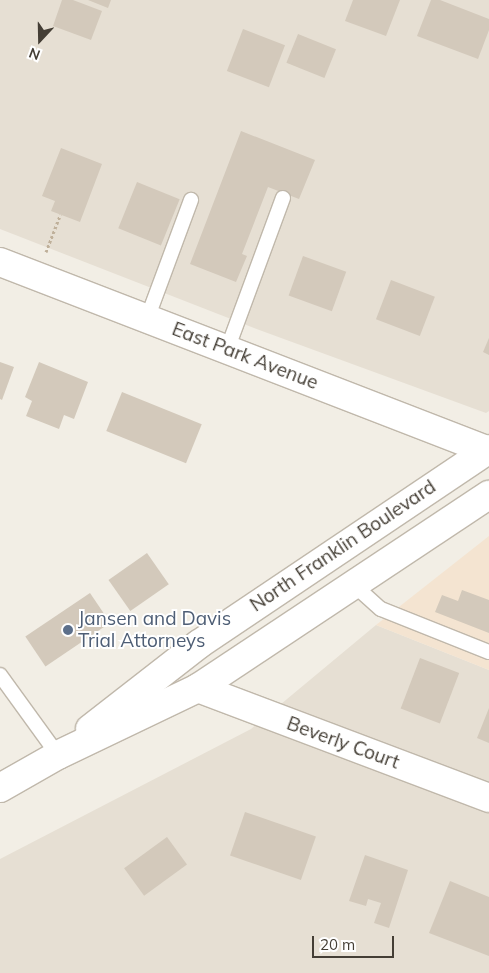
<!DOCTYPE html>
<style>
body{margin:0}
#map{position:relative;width:489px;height:973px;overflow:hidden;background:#f2eee5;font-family:Mulish,sans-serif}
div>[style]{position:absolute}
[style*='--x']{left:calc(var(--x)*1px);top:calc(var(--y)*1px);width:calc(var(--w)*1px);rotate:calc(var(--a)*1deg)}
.residential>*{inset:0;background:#e6dfd3}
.commercial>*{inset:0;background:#f4e4d1}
.building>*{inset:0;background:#d3c9bb;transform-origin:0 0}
.path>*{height:3px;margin-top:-1.5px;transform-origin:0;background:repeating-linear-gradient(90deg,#bfb09a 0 2.5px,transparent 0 5px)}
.roads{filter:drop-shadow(1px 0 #c0b8ab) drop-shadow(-1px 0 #c0b8ab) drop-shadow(0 1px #c0b8ab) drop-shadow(0 -1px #c0b8ab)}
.service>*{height:14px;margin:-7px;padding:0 7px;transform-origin:7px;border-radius:7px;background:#fff}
.minor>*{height:28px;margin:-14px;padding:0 14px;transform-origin:14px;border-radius:14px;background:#fff}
.tertiary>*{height:28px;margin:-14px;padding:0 14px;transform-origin:14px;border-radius:14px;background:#fff}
.dots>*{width:14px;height:14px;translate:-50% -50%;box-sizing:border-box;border:2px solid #fff;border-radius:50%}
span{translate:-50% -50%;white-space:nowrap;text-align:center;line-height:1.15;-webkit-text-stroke:4px #fff;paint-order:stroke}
.street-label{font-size:19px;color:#443e35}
.service-label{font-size:19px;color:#4e5e75}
.left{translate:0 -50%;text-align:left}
.north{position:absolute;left:15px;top:15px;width:50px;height:50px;-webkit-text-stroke:4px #fff;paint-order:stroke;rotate:201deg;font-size:14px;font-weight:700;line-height:20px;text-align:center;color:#443e35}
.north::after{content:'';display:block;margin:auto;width:18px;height:22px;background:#443e35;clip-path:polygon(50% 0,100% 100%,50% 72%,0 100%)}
.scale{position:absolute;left:312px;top:936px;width:82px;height:22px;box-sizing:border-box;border:2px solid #443e35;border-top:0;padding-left:6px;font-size:15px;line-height:18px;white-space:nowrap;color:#443e35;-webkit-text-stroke:4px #fff;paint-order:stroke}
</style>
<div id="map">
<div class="residential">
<i style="clip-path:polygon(0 0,489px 0,489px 411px,486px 413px,262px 331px,0 229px)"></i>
<i style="clip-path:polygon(376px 625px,489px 670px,489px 973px,0 973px,0 859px,251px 729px)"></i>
</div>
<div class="commercial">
<i style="clip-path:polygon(489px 536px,489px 670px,376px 625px)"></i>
</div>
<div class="building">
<i style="clip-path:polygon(62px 0,73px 0,102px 11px,91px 40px,53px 26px)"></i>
<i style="clip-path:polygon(88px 0,111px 0,108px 8px)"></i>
<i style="clip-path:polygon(353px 0,400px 0,386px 36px,345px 21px)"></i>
<i style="clip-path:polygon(431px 0,440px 0,489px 19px,489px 30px,478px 59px,417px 36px)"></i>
<i style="left:243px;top:29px;width:45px;height:45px;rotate:21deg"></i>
<i style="left:298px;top:34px;width:41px;height:31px;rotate:22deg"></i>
<i style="clip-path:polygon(241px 131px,315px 160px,299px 199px,268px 187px,242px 254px,247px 256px,236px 282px,190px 264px)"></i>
<i style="clip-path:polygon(61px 148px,102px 164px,80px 222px,51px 211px,55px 201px,42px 196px)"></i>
<i style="left:137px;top:182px;width:46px;height:50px;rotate:22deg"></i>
<i style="left:303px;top:256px;width:46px;height:42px;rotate:20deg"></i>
<i style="left:391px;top:280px;width:47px;height:42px;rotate:21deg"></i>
<i style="clip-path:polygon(489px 338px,489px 355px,483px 352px)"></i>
<i style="clip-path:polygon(0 362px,14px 367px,2px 400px,0 399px)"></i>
<i style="clip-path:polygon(39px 362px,88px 382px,74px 419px,64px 415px,59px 429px,26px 416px,32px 401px,25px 397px)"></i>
<i style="left:122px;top:392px;width:86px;height:42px;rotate:22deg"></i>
<i style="left:147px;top:553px;width:38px;height:47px;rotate:55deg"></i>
<i style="clip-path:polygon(462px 590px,489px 600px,489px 633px,435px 612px,442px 595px,458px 601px)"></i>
<i style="left:90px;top:593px;width:36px;height:78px;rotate:56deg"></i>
<i style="left:420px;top:658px;width:42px;height:54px;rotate:21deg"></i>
<i style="clip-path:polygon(489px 708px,489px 743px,477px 738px)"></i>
<i style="left:245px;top:812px;width:75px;height:46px;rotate:19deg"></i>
<i style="left:167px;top:837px;width:34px;height:53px;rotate:54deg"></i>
<i style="clip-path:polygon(365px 855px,408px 870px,389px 928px,374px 923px,381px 903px,368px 899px,366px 906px,349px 901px)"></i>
<i style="clip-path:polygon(450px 881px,489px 897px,489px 956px,429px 933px)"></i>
</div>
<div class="path">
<i style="--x:46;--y:252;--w:40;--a:-69"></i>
</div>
<div class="roads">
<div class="service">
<i style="--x:147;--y:319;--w:127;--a:-69.7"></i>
<i style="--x:227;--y:350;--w:162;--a:-69.8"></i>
<i style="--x:354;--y:585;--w:36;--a:42"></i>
<i style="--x:381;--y:609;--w:116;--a:21.7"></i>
<i style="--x:0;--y:675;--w:99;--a:54.1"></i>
</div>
<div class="minor">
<i style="--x:198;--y:688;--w:311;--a:20.7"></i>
</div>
<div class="tertiary">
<i style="--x:0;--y:262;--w:524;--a:21.13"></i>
<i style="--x:90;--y:729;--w:138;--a:-37.9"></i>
<i style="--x:199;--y:644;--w:349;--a:-33.9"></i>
<i style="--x:0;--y:788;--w:67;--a:-29.6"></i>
<i style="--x:58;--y:755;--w:155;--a:-25.6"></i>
<i style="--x:198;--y:688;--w:349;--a:-33.6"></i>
</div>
</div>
<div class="dots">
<i style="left:68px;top:630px;background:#5c6f8a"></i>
</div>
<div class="street-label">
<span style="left:245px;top:356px;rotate:21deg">East Park Avenue</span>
<span style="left:343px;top:546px;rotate:-34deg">North Franklin Boulevard</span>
<span style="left:343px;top:743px;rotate:20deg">Beverly Court</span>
</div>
<div class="service-label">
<span class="left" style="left:78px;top:630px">Jansen and Davis<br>Trial Attorneys</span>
</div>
<div class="north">N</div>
<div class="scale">20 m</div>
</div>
